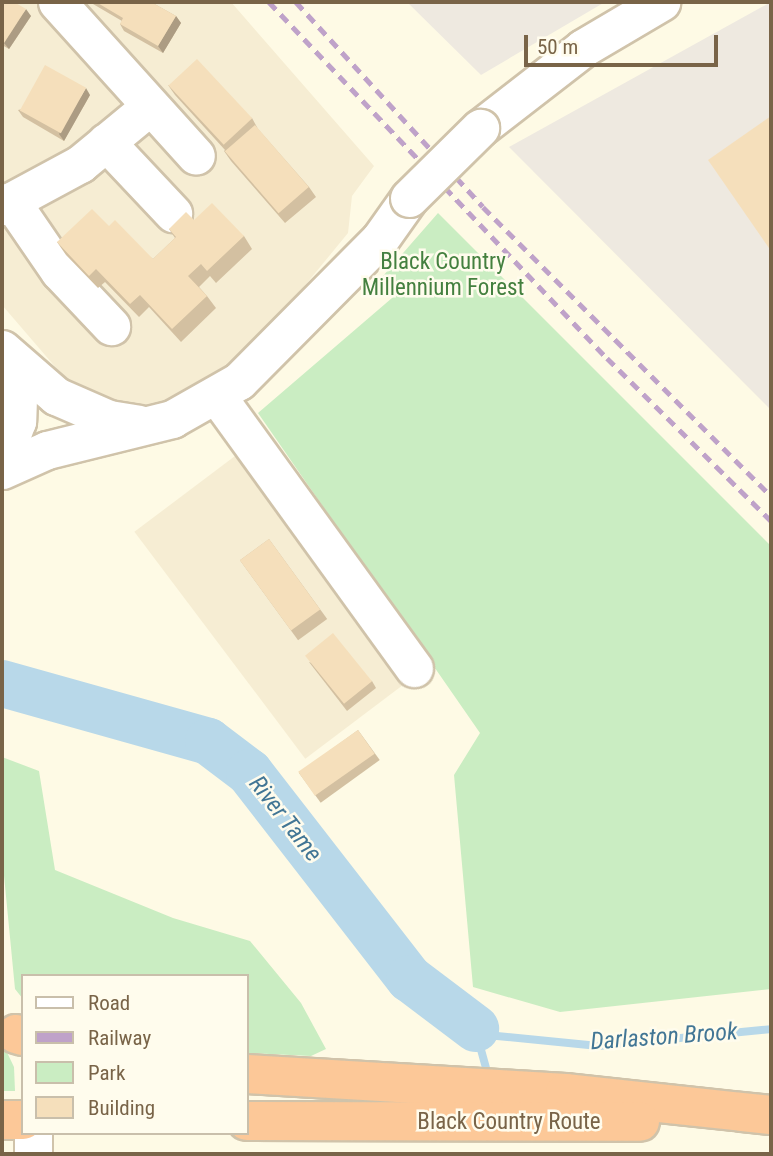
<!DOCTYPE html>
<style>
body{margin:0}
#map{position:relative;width:773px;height:1156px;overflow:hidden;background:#fefae5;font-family:"Roboto Condensed",sans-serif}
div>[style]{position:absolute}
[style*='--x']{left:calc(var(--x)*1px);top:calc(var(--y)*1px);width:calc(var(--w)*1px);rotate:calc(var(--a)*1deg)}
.residential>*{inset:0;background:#f6edd3;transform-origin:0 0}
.industrial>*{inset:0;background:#eee9e0}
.green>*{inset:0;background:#caedc2}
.stream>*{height:8px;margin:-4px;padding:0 4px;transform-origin:4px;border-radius:4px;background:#b8d8e9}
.river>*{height:47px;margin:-23.5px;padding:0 23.5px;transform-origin:23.5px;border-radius:23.5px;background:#b8d8e9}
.roads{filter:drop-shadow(2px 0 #d0c3aa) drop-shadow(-2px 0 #d0c3aa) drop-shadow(0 2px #d0c3aa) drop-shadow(0 -2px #d0c3aa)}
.minor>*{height:37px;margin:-18.5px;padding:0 18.5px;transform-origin:18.5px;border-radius:18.5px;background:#fff}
.highway>*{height:38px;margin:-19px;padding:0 19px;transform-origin:19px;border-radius:19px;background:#fcc898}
.rail>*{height:5px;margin-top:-2.5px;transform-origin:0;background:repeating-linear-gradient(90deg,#bfa2c9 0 10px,transparent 0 17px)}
.bridges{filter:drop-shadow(2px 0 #d0c3aa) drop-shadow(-2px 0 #d0c3aa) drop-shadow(0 2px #d0c3aa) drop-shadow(0 -2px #d0c3aa)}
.minor-bridge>*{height:37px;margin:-18.5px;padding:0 18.5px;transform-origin:18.5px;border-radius:18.5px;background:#fff}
.wall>*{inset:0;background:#d3c0a1;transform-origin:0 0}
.shaded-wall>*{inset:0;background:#ac9c83}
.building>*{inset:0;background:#f5dfbb;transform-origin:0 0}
span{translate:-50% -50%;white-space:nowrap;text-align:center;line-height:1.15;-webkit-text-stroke:5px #fffced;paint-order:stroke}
.park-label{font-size:23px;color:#44803f}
.street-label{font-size:23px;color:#796448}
.water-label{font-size:24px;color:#427695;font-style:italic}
.frame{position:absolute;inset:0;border:4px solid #796448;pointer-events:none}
.legend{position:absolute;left:21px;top:974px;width:228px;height:161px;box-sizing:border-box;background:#fffced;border:2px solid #c9bfab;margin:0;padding:9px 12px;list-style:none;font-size:21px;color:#796448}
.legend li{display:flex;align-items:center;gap:14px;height:35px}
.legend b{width:35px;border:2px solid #c9bfab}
.scale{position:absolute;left:524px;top:35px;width:194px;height:32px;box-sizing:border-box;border:4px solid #796448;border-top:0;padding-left:9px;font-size:21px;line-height:24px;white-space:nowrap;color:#796448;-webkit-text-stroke:5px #fffced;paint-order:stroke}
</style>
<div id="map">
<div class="residential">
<i style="clip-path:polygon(2px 2px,231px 2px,374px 166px,352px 196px,348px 233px,234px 372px,143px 416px,88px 405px,2px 305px)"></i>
<i style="left:239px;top:453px;width:284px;height:131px;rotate:53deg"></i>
</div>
<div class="industrial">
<i style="clip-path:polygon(407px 2px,605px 2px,481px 75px)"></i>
<i style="clip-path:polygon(771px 2px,771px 410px,509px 147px)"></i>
</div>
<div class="green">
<i style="clip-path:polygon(438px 213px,771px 546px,771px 989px,560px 1012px,473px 987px,454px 775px,480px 733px,258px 413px,399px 292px,383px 276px)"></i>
<i style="clip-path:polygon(2px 757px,39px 771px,55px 870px,173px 918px,250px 941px,301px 1003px,326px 1049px,311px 1056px,247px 1053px,247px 976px,23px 976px,23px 999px,15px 989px,2px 855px)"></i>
<i style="clip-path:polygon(2px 1042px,14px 1067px,15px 1091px,2px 1091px)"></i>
</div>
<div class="stream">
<i style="--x:475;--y:1028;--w:23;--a:20"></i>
<i style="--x:497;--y:1036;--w:102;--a:5.6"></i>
<i style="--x:599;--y:1046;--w:173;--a:-5.6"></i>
<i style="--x:475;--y:1028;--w:41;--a:74.6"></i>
</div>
<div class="river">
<i style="--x:2;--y:683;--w:214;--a:15.7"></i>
<i style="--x:208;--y:741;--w:51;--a:37.1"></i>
<i style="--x:249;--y:772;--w:261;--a:52.2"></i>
<i style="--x:409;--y:978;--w:83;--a:37.1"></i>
</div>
<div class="roads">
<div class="minor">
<i style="--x:57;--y:2;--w:207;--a:47.9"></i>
<i style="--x:480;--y:128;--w:130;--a:-37.8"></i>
<i style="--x:583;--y:48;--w:91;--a:-30.5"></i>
<i style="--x:106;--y:142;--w:98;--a:46.7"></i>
<i style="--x:11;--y:201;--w:85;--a:55.6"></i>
<i style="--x:59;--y:271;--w:76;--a:46.6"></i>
<i style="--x:2;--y:206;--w:89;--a:-28.3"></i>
<i style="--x:80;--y:164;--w:88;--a:-39.5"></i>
<i style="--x:2;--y:349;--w:72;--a:41"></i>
<i style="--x:56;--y:396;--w:58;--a:23.5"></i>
<i style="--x:109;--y:419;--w:30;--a:9"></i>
<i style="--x:2;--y:353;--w:48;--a:70.4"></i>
<i style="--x:18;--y:398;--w:23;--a:92"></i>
<i style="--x:17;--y:421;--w:43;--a:110.6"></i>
<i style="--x:217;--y:396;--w:336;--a:54.1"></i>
<i style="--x:2;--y:470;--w:49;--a:-24"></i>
<i style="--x:47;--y:450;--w:129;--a:-13.9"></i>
<i style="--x:172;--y:419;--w:77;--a:-29.6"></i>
<i style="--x:239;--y:381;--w:200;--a:-45.2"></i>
<i style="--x:380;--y:239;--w:50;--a:-54.7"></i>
<i style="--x:33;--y:1154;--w:21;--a:-90"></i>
</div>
<div class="highway">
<i style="--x:16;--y:1034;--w:7;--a:16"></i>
<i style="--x:247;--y:1074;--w:319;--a:3.4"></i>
<i style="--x:565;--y:1093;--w:207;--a:6.1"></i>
<i style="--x:2;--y:1120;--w:21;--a:0"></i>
<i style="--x:247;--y:1121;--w:393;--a:0.1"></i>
</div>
</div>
<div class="rail">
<i style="--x:269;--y:2;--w:491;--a:46.5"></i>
<i style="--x:607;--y:358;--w:231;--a:44.8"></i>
<i style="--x:296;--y:2;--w:277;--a:47.6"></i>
<i style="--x:483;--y:207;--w:408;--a:45.1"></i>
</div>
<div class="bridges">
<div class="minor-bridge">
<i style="--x:409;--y:198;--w:100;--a:-44.6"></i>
</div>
</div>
<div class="wall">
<i style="clip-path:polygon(2px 2px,31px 16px,9px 49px,2px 45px)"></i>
<i style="clip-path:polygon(92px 2px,151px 2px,176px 16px,181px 23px,163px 53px,124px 31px,120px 24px,122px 21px,93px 4px)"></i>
<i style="clip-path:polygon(168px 85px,252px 118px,258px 129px,309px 187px,316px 197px,285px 223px,231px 161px,224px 151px,225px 150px,175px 95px)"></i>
<i style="clip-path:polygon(90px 95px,64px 141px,23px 117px,18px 110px)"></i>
<i style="clip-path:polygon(194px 220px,244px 236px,252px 249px,216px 283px,210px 276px,199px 287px,207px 296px,216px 308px,181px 342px,149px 307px,139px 317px,105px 282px,98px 288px,66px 255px,57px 242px,109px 226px,153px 259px,175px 238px,169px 229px)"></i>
<i style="left:269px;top:539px;width:99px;height:36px;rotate:54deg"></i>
<i style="clip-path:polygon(309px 662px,372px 681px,376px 688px,347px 711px)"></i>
<i style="left:358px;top:730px;width:37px;height:73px;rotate:54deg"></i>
</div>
<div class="shaded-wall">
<i style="clip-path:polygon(26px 9px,31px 16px,9px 49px,4px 43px)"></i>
<i style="clip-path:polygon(176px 16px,181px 23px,163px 53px,158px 46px)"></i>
<i style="clip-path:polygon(86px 88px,90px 95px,64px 141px,59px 134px)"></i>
</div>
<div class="building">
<i style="clip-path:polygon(2px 2px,14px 2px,26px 9px,4px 43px,2px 41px)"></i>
<i style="clip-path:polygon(96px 2px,151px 2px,176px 16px,158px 46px,120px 24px,123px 18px)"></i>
<i style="left:197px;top:59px;width:81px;height:39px;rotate:47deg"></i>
<i style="left:45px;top:65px;width:47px;height:52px;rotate:29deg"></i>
<i style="clip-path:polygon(771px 116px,771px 251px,708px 160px)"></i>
<i style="left:255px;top:125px;width:82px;height:40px;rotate:49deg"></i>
<i style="clip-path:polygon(212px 203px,244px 236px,207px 271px,201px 264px,188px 276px,207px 296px,172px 329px,140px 295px,130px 304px,96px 269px,89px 276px,57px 242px,92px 209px,109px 226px,115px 220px,153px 259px,176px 237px,169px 229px,186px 212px,194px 220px)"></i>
<i style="left:269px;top:539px;width:87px;height:36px;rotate:54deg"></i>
<i style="left:333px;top:633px;width:62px;height:36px;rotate:51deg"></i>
<i style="left:358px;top:730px;width:29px;height:73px;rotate:55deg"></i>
</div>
<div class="park-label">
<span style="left:443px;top:275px">Black Country<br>Millennium Forest</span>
</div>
<div class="street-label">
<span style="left:509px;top:1122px">Black Country Route</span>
</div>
<div class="water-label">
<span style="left:285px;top:819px;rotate:52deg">River Tame</span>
<span style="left:664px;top:1037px;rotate:-4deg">Darlaston Brook</span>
</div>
<div class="frame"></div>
<ul class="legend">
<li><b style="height:9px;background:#fff"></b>Road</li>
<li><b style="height:9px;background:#bfa2c9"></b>Railway</li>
<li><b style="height:19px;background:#caedc2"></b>Park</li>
<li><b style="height:19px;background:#f5dfbb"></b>Building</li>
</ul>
<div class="scale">50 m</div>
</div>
